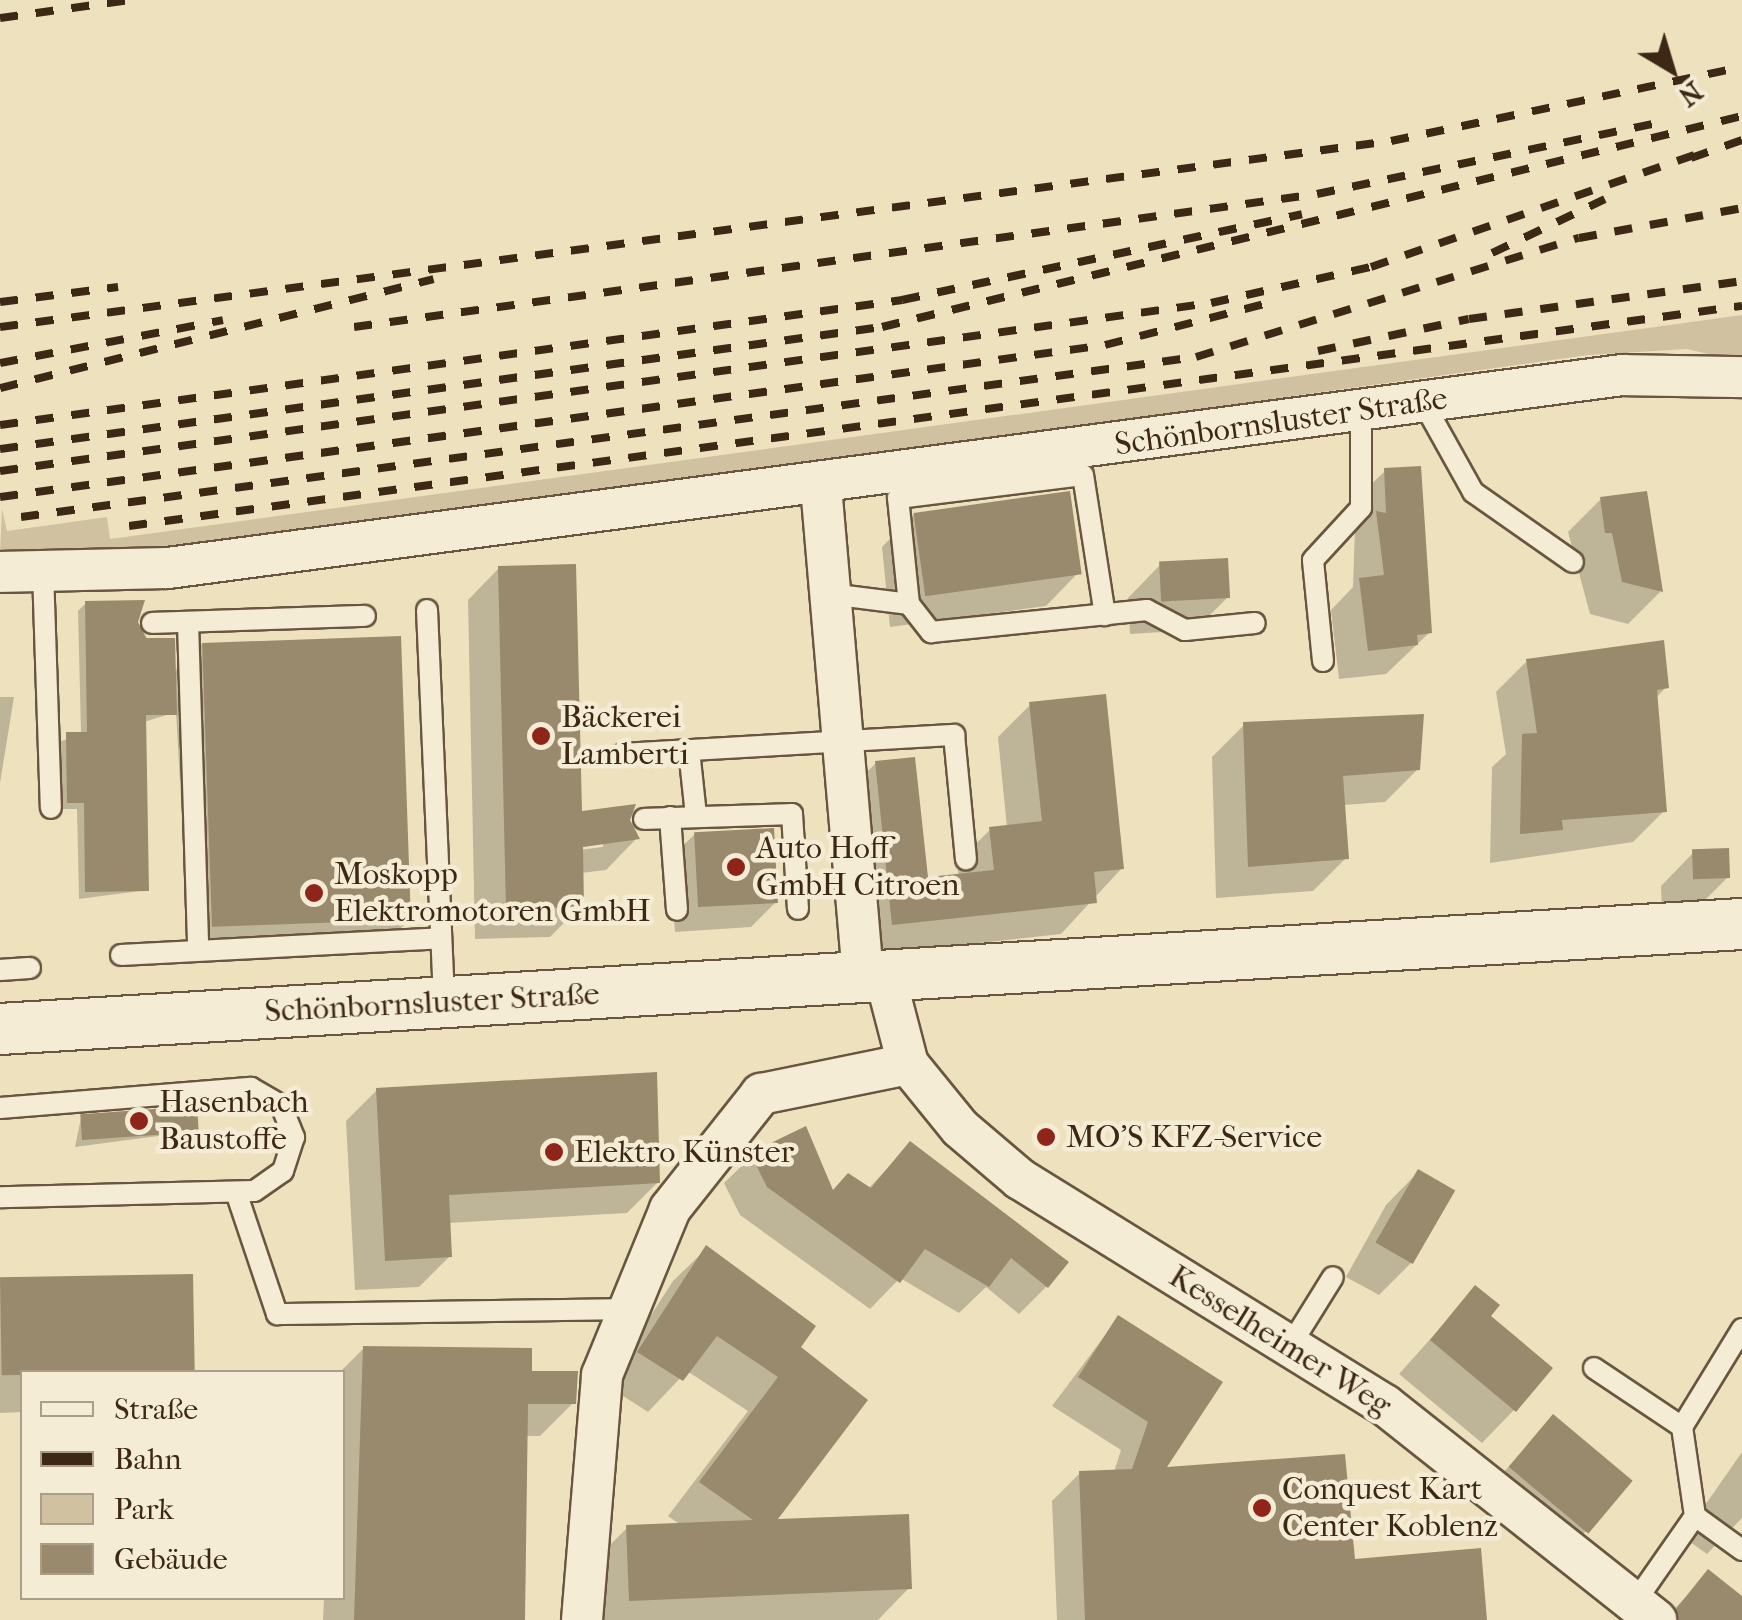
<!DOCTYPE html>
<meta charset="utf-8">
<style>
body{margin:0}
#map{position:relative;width:1742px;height:1620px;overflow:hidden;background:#eee2be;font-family:"IM FELL French Canon",serif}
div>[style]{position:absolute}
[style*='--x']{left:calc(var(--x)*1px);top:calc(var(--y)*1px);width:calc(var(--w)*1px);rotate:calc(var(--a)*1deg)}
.green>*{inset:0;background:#d0c2a1}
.shadow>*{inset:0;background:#0003}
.building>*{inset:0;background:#99896d;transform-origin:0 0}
.roads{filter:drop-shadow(2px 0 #69563f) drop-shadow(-2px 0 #69563f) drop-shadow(0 2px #69563f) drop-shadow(0 -2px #69563f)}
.service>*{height:20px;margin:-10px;padding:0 10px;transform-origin:10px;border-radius:10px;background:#f4ecd5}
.minor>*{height:40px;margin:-20px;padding:0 20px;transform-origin:20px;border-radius:20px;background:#f4ecd5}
.tertiary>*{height:50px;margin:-25px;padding:0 25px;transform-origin:25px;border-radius:25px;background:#f4ecd5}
.rail>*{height:8px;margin-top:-4px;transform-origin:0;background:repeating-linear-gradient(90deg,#3d2815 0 18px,transparent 0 36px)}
.dots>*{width:28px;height:28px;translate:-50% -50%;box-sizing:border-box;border:5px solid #f4ecd5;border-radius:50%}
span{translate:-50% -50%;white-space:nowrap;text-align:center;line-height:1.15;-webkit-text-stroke:9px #f4ecd5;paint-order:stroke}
.street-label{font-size:32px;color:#3d2815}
.poi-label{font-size:32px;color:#3d2815}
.left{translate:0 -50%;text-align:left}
.legend{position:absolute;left:20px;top:1370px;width:325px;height:230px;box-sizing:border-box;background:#f4ecd5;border:2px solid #ab9e88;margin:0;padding:12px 18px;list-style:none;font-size:30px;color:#3d2815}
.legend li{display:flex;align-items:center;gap:20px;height:50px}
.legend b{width:50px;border:2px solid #ab9e88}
.north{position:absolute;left:1622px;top:20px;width:100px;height:100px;-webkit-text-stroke:8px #f4ecd5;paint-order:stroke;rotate:142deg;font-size:28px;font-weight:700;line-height:40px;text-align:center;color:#3d2815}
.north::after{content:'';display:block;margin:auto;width:35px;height:45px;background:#3d2815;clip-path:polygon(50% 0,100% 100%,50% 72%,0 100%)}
</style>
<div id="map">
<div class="green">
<i style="clip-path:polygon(1742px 315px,1742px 362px,1687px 349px,1588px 355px,345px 528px,141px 551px,0 553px,2px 508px,7px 531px,107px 517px,110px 539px)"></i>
</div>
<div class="shadow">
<i style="clip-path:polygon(1386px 470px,1430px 632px,1386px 674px,1339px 679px,1331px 610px,1353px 587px,1356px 499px)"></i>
<i style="clip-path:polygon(1645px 494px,1660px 592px,1628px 624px,1590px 614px,1568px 532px,1601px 499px)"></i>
<i style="clip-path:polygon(914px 514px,1078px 573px,1046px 606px,890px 627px,882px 547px)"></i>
<i style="clip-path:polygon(1160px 565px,1228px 597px,1195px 630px,1130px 634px,1128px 598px)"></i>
<i style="clip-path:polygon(evenodd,499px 568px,579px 814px,628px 821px,637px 838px,606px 870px,581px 873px,581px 906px,550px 937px,475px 939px,468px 600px,499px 568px,603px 841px,603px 847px,570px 851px,570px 846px,603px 841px)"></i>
<i style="clip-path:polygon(86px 603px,136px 623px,173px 673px,203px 643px,410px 919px,381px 948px,190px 956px,176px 712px,144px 722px,147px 890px,79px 899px,77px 809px,60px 809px,59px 742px,81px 734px,78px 611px)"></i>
<i style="clip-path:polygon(1527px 661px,1666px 687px,1656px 698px,1664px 811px,1633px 842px,1490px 863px,1492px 767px,1506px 754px,1496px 692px)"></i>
<i style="clip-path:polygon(0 697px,14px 697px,0 783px)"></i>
<i style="clip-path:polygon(1031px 704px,1122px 868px,1061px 934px,860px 956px,843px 796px,876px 763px,925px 880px,959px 877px,957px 862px,990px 830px,1007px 828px,998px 737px)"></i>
<i style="clip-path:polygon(1245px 724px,1418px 769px,1385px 802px,1343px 805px,1346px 858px,1313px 891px,1216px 898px,1212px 757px)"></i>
<i style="clip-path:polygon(695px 834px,776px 902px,751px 927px,675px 932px,670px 858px)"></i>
<i style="clip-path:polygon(1693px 853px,1728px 877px,1695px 910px,1662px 912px,1661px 886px)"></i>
<i style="clip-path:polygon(377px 1090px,658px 1182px,627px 1213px,448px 1223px,450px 1256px,419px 1287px,355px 1290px,346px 1121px)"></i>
<i style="clip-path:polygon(81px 1118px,196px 1131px,75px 1147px)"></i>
<i style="clip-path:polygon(910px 1144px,1047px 1286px,1019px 1314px,986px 1287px,959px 1313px,900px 1278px,870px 1309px,740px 1215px,724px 1183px,752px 1156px,831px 1193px,868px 1189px)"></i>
<i style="clip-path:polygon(1418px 1172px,1412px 1262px,1379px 1295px,1346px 1277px,1386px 1205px)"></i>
<i style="clip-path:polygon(706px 1249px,797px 1348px,773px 1522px,909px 1588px,878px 1620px,597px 1620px,594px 1561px,627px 1528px,682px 1526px,668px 1516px,748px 1411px,687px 1371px,648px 1412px,606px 1385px,673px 1281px)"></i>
<i style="clip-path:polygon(191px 1276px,193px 1372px,22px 1372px,22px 1412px,0 1413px,0 1280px)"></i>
<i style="clip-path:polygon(1476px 1288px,1514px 1410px,1482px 1443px,1399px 1374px)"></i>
<i style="clip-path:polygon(1118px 1318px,1163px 1470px,1485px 1620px,1057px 1620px,1052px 1501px,1080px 1473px,1114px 1472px,1121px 1450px,1052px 1406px)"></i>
<i style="clip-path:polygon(364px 1348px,529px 1373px,573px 1403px,540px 1436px,525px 1436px,523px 1620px,323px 1620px,324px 1598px,342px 1598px,340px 1372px)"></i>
<i style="clip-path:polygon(1553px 1417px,1586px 1531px,1554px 1563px,1478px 1501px)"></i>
<i style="clip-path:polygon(1742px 1452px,1742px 1518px,1707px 1554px,1683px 1537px)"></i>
<i style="clip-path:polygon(1709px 1572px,1742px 1599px,1742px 1620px,1664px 1620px)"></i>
</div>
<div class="building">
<i style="clip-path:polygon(1421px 466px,1432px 633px,1417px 635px,1418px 645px,1368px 651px,1359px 578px,1384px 575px,1376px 511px,1386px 513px,1384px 468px)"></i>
<i style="left:1070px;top:491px;width:84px;height:158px;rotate:82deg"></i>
<i style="clip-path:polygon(1647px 491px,1663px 592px,1622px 582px,1612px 533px,1605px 533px,1600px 497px)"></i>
<i style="left:1228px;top:558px;width:40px;height:69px;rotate:87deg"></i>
<i style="clip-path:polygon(576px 564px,582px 811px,636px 804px,630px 820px,640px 839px,583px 847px,584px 907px,506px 909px,498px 566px)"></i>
<i style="clip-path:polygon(145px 600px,138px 622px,146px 638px,175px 638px,177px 715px,146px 715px,149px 891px,85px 892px,84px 803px,67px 803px,66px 732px,87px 732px,85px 601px)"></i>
<i style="left:401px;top:636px;width:284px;height:199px;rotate:88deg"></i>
<i style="clip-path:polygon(1664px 640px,1669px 688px,1657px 690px,1667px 812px,1562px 820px,1563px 830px,1520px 834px,1522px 734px,1537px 733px,1526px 659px)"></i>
<i style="clip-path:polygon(1106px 694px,1124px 869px,1094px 872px,1097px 903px,892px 925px,875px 761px,915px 757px,928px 877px,994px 870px,989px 827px,1042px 821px,1029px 702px)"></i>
<i style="clip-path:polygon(1424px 714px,1420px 770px,1343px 776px,1349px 859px,1248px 867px,1243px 722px)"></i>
<i style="left:774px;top:828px;width:75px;height:80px;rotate:87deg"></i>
<i style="left:1729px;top:848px;width:30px;height:37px;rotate:88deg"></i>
<i style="clip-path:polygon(657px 1072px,660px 1183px,449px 1195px,452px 1257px,385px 1261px,376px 1088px)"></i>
<i style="left:197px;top:1106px;width:26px;height:117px;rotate:86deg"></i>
<i style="clip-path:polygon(806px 1126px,833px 1190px,848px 1173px,871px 1188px,910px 1141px,1069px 1262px,1048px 1288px,1011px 1258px,989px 1287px,925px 1249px,900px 1283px,767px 1187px,750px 1153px)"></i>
<i style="left:1418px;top:1169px;width:43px;height:85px;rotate:30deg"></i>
<i style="clip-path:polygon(706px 1245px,816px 1326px,801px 1347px,868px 1400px,778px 1519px,909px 1514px,912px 1589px,629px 1601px,626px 1525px,753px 1520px,699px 1482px,778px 1377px,717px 1336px,683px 1381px,637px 1352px)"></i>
<i style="left:193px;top:1274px;width:98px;height:193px;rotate:89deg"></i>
<i style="clip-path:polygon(1475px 1285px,1500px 1305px,1491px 1316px,1553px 1368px,1516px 1412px,1430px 1340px)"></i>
<i style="clip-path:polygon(1118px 1315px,1223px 1382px,1167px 1467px,1345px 1454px,1355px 1559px,1481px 1548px,1487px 1620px,1085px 1620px,1079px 1471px,1132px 1469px,1148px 1422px,1078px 1377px)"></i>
<i style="clip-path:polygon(363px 1346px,532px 1348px,532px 1371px,578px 1371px,576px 1404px,528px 1404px,525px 1620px,354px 1620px)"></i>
<i style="left:1553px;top:1414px;width:104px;height:69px;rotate:40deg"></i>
<i style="clip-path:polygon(1708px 1569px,1742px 1596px,1742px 1620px,1679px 1620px,1676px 1609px)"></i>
</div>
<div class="roads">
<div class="service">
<i style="--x:1423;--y:402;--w:103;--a:60.9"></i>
<i style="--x:1473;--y:492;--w:122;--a:35"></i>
<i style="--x:43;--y:571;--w:237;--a:88.1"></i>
<i style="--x:830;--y:594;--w:80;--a:7.2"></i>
<i style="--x:909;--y:604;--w:36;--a:52"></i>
<i style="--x:931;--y:632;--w:217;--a:-5.8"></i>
<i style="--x:1147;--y:610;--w:43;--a:27.8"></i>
<i style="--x:1185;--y:630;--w:70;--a:-5.7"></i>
<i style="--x:909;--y:604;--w:107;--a:-95.9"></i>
<i style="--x:898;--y:498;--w:186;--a:-7.1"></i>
<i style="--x:1083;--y:475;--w:142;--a:81.1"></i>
<i style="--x:427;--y:610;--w:391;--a:87.5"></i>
<i style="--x:152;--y:623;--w:213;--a:-1.9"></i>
<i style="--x:188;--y:623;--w:327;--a:88.2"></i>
<i style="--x:1323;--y:661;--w:101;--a:-95.7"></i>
<i style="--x:1313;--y:560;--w:71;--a:-47.3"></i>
<i style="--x:1361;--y:508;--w:97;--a:-90"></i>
<i style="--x:689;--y:750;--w:65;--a:83.9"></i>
<i style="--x:623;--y:754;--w:332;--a:-3.3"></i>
<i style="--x:954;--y:735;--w:125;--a:84.5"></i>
<i style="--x:670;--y:817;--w:93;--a:85.7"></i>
<i style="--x:644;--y:819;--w:148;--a:-1.9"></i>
<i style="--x:792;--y:814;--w:95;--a:86.4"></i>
<i style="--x:121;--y:955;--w:320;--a:-3"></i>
<i style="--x:0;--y:970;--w:30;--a:-4"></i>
<i style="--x:0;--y:1108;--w:252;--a:-4.6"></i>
<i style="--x:251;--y:1088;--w:34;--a:30"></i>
<i style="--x:281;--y:1105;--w:35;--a:68"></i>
<i style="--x:294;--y:1137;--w:36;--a:108"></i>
<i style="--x:283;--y:1171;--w:35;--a:145"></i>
<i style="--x:254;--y:1191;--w:254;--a:178.6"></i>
<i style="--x:236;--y:1192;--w:129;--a:71.4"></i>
<i style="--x:277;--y:1314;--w:346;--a:-0.8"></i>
<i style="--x:1290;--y:1346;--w:81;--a:-58.1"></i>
<i style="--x:1594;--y:1368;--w:106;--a:33.8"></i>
<i style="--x:1695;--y:1516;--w:58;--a:35.9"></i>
<i style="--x:1635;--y:1602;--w:105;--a:-55.1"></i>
<i style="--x:1695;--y:1516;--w:90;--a:-98.3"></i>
<i style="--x:1682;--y:1427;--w:115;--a:-58.5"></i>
</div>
<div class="minor">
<i style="--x:821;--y:486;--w:493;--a:85.1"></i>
<i style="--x:0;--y:572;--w:168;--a:-1.4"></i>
<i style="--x:168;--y:568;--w:1468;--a:-7.56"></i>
<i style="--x:1623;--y:375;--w:119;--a:1"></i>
<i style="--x:885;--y:976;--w:91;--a:75.4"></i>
<i style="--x:908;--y:1064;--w:82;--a:50.9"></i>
<i style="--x:960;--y:1128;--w:79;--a:40.4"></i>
<i style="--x:1020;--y:1179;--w:429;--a:31.8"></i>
<i style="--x:1385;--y:1405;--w:346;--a:38.4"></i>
<i style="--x:582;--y:1620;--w:246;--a:-85.3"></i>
<i style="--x:602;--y:1375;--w:179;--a:-67.7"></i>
<i style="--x:670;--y:1209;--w:147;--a:-51.6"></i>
<i style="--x:761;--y:1094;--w:150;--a:-11.5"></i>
</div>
<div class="tertiary">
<i style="--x:0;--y:1029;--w:1745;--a:-3.45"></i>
</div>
</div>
<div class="rail">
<i style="--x:0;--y:18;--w:131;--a:-7.9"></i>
<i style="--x:1691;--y:158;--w:54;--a:-19.4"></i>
<i style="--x:1492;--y:253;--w:125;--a:-25.5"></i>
<i style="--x:0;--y:302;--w:119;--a:-7.2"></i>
<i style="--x:0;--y:327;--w:1403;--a:-7.62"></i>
<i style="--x:1391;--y:141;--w:359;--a:-11.9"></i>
<i style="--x:354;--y:327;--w:972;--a:-7.86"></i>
<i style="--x:1317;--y:194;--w:353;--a:-11.8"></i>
<i style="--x:1318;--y:351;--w:154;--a:-12"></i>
<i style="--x:1469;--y:319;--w:276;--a:-7.9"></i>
<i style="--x:0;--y:363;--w:227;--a:-10.9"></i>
<i style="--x:0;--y:388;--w:447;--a:-14.1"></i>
<i style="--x:0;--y:425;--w:911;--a:-7.89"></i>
<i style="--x:902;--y:300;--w:409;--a:-12.1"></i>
<i style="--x:0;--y:449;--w:890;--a:-7.88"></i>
<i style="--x:882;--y:327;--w:886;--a:-13.79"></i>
<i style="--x:0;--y:471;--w:1223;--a:-7.9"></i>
<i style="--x:1211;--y:303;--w:164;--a:-12.7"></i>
<i style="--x:1371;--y:267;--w:349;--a:-19.1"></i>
<i style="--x:0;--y:497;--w:1115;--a:-7.83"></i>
<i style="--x:1105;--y:345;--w:169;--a:-14.4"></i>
<i style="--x:21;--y:517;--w:1186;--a:-7.75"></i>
<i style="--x:1196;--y:357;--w:401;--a:-17.3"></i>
<i style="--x:1579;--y:238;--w:166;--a:-10.4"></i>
<i style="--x:129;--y:526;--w:1628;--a:-7.77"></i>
</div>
<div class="dots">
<i style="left:541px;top:736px;background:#8f2418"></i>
<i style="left:736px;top:867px;background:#8f2418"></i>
<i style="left:314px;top:893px;background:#8f2418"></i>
<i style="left:139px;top:1121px;background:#8f2418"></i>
<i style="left:1046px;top:1137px;background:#8f2418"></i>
<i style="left:554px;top:1152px;background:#8f2418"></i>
<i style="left:1262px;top:1508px;background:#8f2418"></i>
</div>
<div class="street-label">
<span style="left:1281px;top:422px;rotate:-8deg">Schönbornsluster Straße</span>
<span style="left:432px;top:1003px;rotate:-3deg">Schönbornsluster Straße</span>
<span style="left:1280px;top:1341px;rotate:32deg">Kesselheimer Weg</span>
</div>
<div class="poi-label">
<span class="left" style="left:561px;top:736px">Bäckerei<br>Lamberti</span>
<span class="left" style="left:756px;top:867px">Auto Hoff<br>GmbH Citroen</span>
<span class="left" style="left:334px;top:893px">Moskopp<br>Elektromotoren GmbH</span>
<span class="left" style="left:159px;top:1121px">Hasenbach<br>Baustoffe</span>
<span class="left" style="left:1066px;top:1137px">MO'S KFZ-Service</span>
<span class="left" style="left:574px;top:1152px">Elektro Künster</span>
<span class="left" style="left:1282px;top:1508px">Conquest Kart<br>Center Koblenz</span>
</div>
<ul class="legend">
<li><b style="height:12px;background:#f4ecd5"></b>Straße</li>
<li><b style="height:12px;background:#3d2815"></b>Bahn</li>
<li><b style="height:28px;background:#d0c2a1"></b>Park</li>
<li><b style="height:28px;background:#99896d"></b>Gebäude</li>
</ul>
<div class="north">N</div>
</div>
